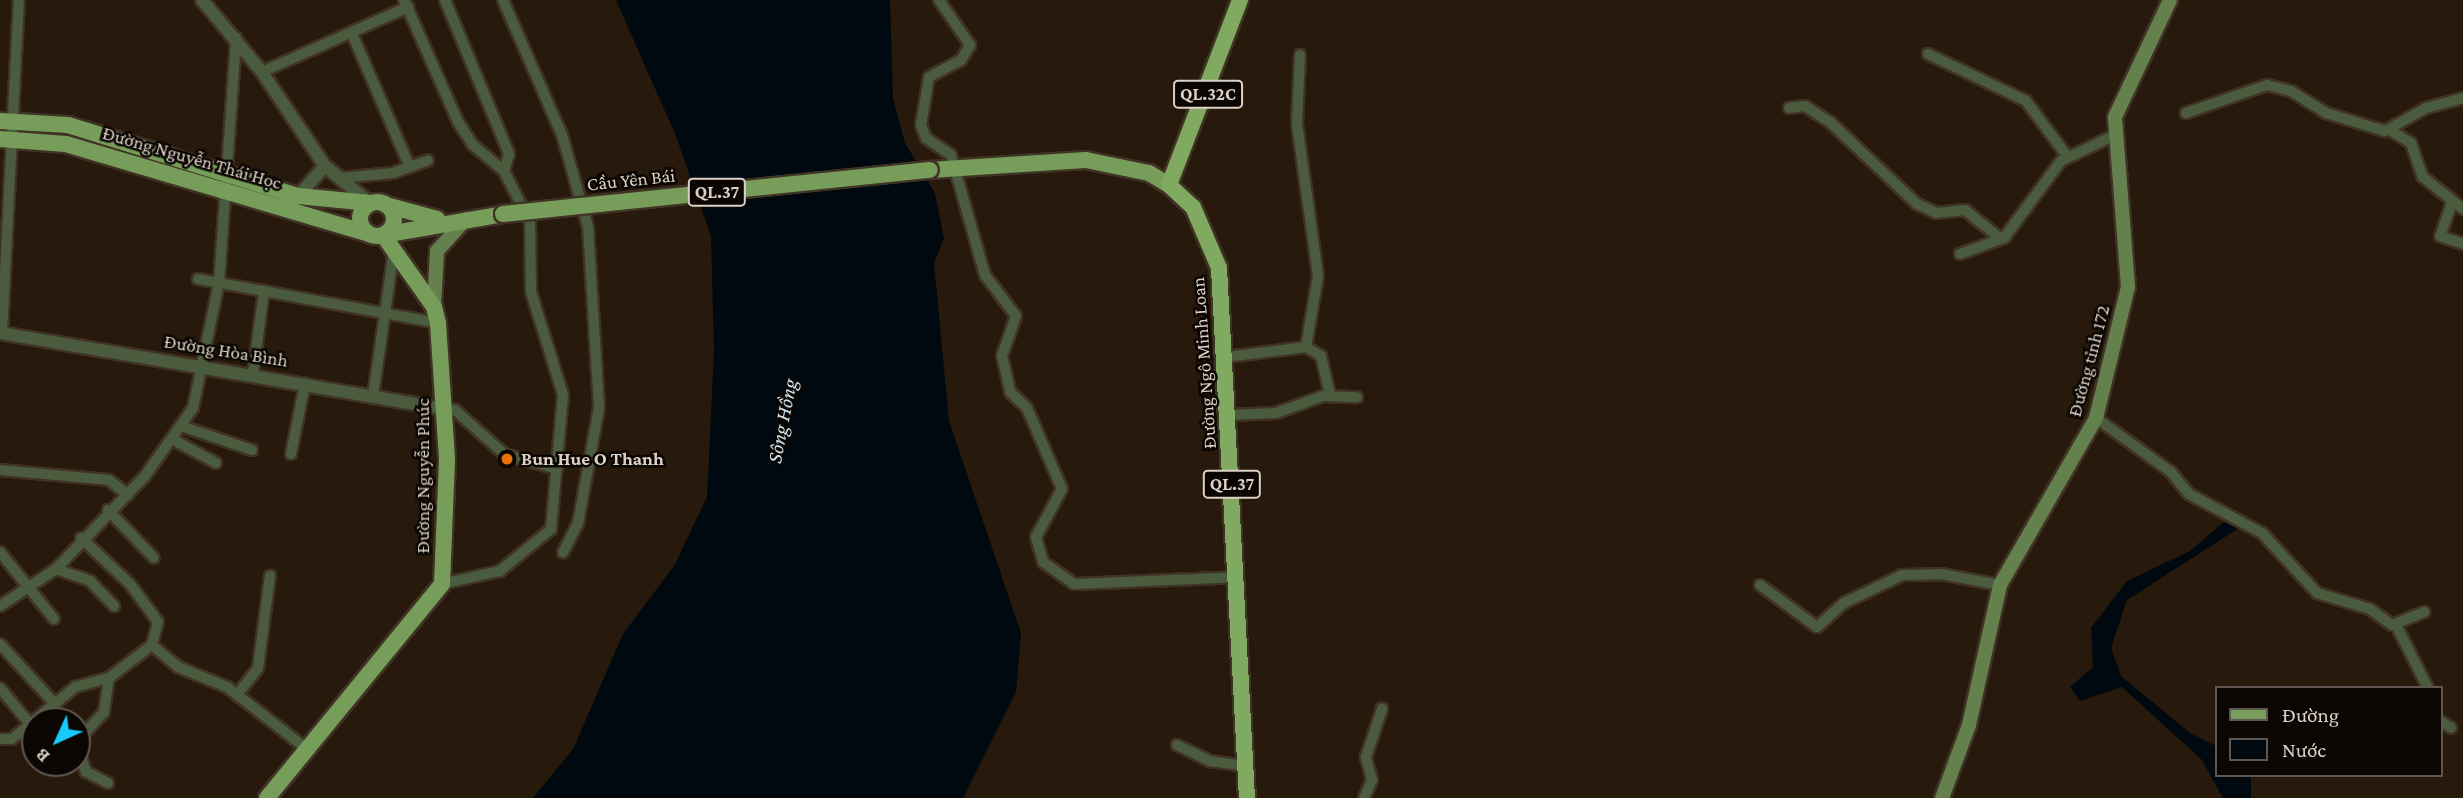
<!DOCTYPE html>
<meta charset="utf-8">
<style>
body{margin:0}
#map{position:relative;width:2463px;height:798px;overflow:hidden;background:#27190b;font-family:"Crimson Pro",serif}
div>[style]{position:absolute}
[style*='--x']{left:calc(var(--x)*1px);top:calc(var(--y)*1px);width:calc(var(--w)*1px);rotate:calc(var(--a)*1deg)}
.water>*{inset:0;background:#00090f}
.roads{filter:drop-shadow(2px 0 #403325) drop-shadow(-2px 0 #403325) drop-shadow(0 2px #403325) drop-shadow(0 -2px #403325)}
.minor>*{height:10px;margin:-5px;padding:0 5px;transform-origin:5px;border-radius:5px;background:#4a5c3d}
.tertiary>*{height:12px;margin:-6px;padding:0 6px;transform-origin:6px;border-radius:6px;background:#4a5c3d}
.secondary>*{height:14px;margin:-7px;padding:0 7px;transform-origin:7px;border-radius:7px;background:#64814d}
.primary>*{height:16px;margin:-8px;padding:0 8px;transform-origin:8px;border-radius:8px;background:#779d5a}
.primary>.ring{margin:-8px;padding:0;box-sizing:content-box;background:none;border:16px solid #779d5a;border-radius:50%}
.trunk>*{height:16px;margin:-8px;padding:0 8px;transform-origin:8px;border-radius:8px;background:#80aa60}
.bridges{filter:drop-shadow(2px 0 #403325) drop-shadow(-2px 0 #403325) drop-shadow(0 2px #403325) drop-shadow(0 -2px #403325)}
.primary-bridge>*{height:16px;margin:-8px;padding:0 8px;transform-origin:8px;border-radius:8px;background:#779d5a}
.dots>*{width:19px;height:19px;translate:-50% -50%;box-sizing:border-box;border:4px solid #0b0602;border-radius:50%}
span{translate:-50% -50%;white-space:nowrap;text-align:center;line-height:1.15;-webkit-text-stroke:5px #0b0602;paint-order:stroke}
.shield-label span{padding:2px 5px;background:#0b0602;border:2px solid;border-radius:5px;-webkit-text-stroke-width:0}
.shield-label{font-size:18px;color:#dbd1c8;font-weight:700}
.street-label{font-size:19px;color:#dbd1c8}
.poi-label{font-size:19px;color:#dbd1c8;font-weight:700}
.left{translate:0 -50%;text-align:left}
.water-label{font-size:21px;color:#cde5f1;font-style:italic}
.legend{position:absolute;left:2215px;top:686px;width:228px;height:91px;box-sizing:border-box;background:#0b0602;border:2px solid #5e5751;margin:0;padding:9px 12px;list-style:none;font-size:21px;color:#dbd1c8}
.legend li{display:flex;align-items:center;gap:14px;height:35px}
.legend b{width:35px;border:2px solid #5e5751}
.north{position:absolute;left:21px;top:707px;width:70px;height:70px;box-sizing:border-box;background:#0b0602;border:2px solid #5e5751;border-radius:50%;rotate:225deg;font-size:19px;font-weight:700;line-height:28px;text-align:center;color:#dbd1c8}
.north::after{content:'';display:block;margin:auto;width:24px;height:32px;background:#18cafc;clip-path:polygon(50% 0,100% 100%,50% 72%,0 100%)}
</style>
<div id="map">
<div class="water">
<i style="clip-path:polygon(616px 0,890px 0,893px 98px,905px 143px,935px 193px,944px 239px,934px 263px,949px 421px,1021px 633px,1016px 692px,963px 798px,533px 798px,573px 749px,623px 634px,674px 566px,707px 497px,714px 350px,711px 236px,676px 136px)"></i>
<i style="clip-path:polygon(2225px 521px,2239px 528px,2127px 600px,2111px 648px,2121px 676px,2190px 733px,2216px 746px,2216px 775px,2251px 775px,2251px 798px,2223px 798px,2202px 760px,2122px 687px,2080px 701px,2070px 687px,2093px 667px,2091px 628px,2127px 581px,2190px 551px)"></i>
</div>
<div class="roads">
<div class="minor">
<i style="--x:404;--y:0;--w:133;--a:66.1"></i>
<i style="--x:458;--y:122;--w:27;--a:57"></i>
<i style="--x:473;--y:145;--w:40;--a:40"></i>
<i style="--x:504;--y:171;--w:57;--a:63"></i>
<i style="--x:530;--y:222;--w:70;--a:89.2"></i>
<i style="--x:531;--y:292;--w:108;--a:72.7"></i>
<i style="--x:563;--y:395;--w:135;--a:95.1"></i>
<i style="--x:551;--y:529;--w:66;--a:140.5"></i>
<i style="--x:500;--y:571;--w:59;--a:167.4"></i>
<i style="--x:445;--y:0;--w:167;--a:67.4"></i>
<i style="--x:509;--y:154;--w:18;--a:106"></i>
<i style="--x:503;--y:0;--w:147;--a:66.4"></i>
<i style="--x:562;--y:135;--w:96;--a:74.2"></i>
<i style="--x:588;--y:227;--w:181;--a:86.5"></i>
<i style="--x:599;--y:408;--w:117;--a:100.3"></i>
<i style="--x:578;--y:523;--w:33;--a:117"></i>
<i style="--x:939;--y:0;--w:55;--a:55.4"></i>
<i style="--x:970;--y:45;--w:17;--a:121"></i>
<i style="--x:961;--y:60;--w:36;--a:152"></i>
<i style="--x:929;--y:77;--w:49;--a:99.5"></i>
<i style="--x:921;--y:125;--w:14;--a:69"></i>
<i style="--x:926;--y:138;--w:30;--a:34"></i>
<i style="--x:951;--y:155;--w:125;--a:74.2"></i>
<i style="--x:985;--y:275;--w:51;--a:52.9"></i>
<i style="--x:1016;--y:316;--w:42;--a:109.3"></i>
<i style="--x:1002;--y:356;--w:37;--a:77"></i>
<i style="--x:1010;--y:392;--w:23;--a:43"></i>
<i style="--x:1027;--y:408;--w:88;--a:66.6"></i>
<i style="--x:1062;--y:489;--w:55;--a:118.4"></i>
<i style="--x:1036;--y:537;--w:26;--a:74"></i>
<i style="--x:1043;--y:562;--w:38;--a:35"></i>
<i style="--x:1074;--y:584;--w:164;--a:-2.4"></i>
<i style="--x:353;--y:36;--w:143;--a:66.5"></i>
<i style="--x:1928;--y:54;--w:109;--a:25.6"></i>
<i style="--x:2026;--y:101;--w:69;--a:53.3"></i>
<i style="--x:1300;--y:55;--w:69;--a:92.5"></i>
<i style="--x:1297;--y:124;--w:153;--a:82.1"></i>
<i style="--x:1318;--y:276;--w:72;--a:99.6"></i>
<i style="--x:262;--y:72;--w:160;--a:-24"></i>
<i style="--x:1789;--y:108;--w:16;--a:-7"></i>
<i style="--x:1805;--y:106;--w:30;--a:33"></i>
<i style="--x:1830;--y:122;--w:120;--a:43.3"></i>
<i style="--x:1917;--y:204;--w:21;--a:25"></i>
<i style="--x:1936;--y:213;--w:29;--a:-6"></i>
<i style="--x:1965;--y:210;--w:46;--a:38.9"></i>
<i style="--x:2186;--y:113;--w:86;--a:-19.1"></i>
<i style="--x:2267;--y:85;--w:25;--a:14"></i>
<i style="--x:2291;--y:91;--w:41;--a:32.2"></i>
<i style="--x:2326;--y:113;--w:62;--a:17"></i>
<i style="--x:2385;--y:131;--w:47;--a:-29.3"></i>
<i style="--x:2426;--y:108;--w:38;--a:-15"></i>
<i style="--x:2390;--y:130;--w:25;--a:32"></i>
<i style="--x:2411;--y:143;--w:36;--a:71"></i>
<i style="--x:2423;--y:177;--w:51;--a:38.7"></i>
<i style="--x:340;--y:178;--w:53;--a:-5.4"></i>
<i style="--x:393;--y:173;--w:37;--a:-20"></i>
<i style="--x:2452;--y:202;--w:36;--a:109"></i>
<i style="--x:2440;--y:236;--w:24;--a:19"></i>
<i style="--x:1960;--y:254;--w:47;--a:-20"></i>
<i style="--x:2004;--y:238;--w:96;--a:-53.5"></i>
<i style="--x:2061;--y:161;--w:58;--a:-25.7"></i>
<i style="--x:198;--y:279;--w:244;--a:10.4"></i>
<i style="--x:2;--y:333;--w:333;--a:-87.1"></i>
<i style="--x:1226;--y:357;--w:81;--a:-7.1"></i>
<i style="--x:1306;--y:347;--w:17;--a:31"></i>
<i style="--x:1321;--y:356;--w:40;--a:77"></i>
<i style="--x:253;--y:374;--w:84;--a:-82.5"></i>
<i style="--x:373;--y:396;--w:148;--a:-81.8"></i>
<i style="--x:445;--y:409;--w:10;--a:6"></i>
<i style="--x:455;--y:410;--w:66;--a:41.9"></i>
<i style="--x:504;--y:454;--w:55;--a:15.8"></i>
<i style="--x:1228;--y:415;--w:48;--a:-2.4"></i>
<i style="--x:1276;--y:413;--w:50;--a:-19.9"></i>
<i style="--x:1323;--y:396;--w:34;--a:2"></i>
<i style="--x:2096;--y:418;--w:92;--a:35.8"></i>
<i style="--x:2171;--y:472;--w:28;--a:51"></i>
<i style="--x:2189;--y:494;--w:83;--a:28.1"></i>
<i style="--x:2262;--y:533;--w:81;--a:47.5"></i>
<i style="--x:2317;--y:593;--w:55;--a:16.8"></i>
<i style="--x:2370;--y:609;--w:27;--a:36"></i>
<i style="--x:2392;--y:625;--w:35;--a:-22"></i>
<i style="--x:181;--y:426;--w:75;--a:18.7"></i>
<i style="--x:172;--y:439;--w:50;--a:28.6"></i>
<i style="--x:291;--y:454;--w:72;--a:-78.8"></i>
<i style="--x:0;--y:470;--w:109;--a:5.2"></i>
<i style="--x:109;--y:480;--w:24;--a:38"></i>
<i style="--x:108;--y:510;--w:66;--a:46.2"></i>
<i style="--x:81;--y:538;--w:67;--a:43.2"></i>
<i style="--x:130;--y:584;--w:47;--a:53.6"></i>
<i style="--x:158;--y:622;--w:24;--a:105"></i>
<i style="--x:0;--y:552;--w:86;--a:51.1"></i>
<i style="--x:56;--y:569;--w:36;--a:19"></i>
<i style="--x:90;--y:581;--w:35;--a:46"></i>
<i style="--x:1760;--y:585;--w:71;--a:36.4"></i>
<i style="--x:1817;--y:627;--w:36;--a:-42"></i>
<i style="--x:1844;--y:603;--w:64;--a:-25.8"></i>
<i style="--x:1902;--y:575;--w:39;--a:-1"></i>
<i style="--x:1941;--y:574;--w:60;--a:10.6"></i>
<i style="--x:0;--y:606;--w:67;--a:-33.5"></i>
<i style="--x:56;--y:569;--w:129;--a:-46.3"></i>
<i style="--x:145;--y:476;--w:83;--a:-54.8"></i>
<i style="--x:193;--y:408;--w:128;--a:-78.3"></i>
<i style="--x:219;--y:283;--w:246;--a:-86"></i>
<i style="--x:2396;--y:625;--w:71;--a:63.1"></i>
<i style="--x:0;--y:644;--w:81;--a:47.5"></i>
<i style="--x:0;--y:688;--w:47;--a:50.2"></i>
<i style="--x:237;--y:695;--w:34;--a:-52"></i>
<i style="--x:258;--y:668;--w:93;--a:-82.6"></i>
<i style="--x:2440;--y:721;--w:13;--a:32"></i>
<i style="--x:0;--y:739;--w:12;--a:0"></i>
<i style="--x:12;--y:739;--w:82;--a:-39.5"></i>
<i style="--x:75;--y:687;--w:35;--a:-15"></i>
<i style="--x:109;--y:678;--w:54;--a:-37.5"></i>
<i style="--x:152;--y:645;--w:34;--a:40"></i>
<i style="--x:178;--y:667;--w:53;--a:22.2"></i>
<i style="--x:227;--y:687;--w:101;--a:37.8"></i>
<i style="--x:1177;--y:745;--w:37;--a:26"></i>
<i style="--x:1210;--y:761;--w:35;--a:8"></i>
<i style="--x:108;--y:783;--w:25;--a:-153"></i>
<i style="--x:86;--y:772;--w:23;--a:-108"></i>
<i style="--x:79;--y:750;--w:12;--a:-85"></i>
<i style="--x:80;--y:738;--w:35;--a:-47"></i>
<i style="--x:104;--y:712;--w:34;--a:-82"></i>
<i style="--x:1364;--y:798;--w:20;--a:-66"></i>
<i style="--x:1372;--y:780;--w:24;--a:-105"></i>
<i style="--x:1366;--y:757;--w:51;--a:-71.6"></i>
</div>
<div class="tertiary">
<i style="--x:202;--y:0;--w:94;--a:50.2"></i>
<i style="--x:262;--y:72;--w:113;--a:56.2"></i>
<i style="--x:325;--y:166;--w:58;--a:39.4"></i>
<i style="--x:298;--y:196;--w:40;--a:-48"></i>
<i style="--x:0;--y:333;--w:451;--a:9.7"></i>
</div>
<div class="secondary">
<i style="--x:434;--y:307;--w:56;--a:-86.9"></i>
<i style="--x:437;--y:251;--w:43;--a:-47.8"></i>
<i style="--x:1942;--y:798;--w:78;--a:-69.7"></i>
<i style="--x:1969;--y:725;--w:143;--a:-77.5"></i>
<i style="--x:2000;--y:585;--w:193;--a:-60.1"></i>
<i style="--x:2096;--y:418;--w:135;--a:-76.3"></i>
<i style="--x:2128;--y:287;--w:170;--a:-94.4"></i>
<i style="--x:2115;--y:117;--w:129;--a:-64.8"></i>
</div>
<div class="primary">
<i style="--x:0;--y:121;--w:68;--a:3.4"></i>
<i style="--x:68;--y:125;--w:241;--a:17.2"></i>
<i style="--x:298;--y:196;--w:73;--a:5.5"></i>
<i style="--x:0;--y:139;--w:66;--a:4.3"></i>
<i style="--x:66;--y:144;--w:316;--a:16.5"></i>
<i style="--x:930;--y:170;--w:156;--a:-3.7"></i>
<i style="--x:1086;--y:160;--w:64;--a:11.7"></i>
<i style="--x:1149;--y:173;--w:23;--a:31"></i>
<i class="ring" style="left:360px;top:202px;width:18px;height:18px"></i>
<i style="--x:386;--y:205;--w:53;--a:15.4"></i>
<i style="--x:267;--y:798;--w:276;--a:-50.7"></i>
<i style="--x:442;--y:584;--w:125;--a:-87.7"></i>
<i style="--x:447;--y:459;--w:136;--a:-93.8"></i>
<i style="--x:438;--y:323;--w:16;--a:-104"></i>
<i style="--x:434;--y:307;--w:88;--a:-125.3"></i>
<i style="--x:383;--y:235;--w:122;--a:-9.9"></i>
</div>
<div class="trunk">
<i style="--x:1240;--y:0;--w:198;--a:111"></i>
<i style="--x:1169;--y:185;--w:33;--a:43"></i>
<i style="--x:1193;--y:207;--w:66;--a:66.9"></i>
<i style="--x:1219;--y:268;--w:531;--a:86.98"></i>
</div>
</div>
<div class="bridges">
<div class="primary-bridge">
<i style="--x:503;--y:214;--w:429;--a:-5.9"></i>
</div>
</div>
<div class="dots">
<i style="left:507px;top:459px;background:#e8710a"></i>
</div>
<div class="shield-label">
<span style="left:1208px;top:94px">QL.32C</span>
<span style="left:717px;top:192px">QL.37</span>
<span style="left:1232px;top:484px">QL.37</span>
</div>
<div class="street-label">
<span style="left:192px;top:158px;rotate:16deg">Đường Nguyễn Thái Học</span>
<span style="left:631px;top:180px;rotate:-6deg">Cầu Yên Bái</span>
<span style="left:226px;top:351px;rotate:9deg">Đường Hòa Bình</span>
<span style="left:2089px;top:361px;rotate:-75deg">Đường tỉnh 172</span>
<span style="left:1204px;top:363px;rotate:-94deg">Đường Ngô Minh Loan</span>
<span style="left:423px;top:476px;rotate:-90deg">Đường Nguyễn Phúc</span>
</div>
<div class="poi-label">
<span class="left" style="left:521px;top:459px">Bun Hue O Thanh</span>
</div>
<div class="water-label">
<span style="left:782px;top:421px;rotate:-79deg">Sông Hồng</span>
</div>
<ul class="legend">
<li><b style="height:9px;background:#779d5a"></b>Đường</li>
<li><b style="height:19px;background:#00090f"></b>Nước</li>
</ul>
<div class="north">B</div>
</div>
